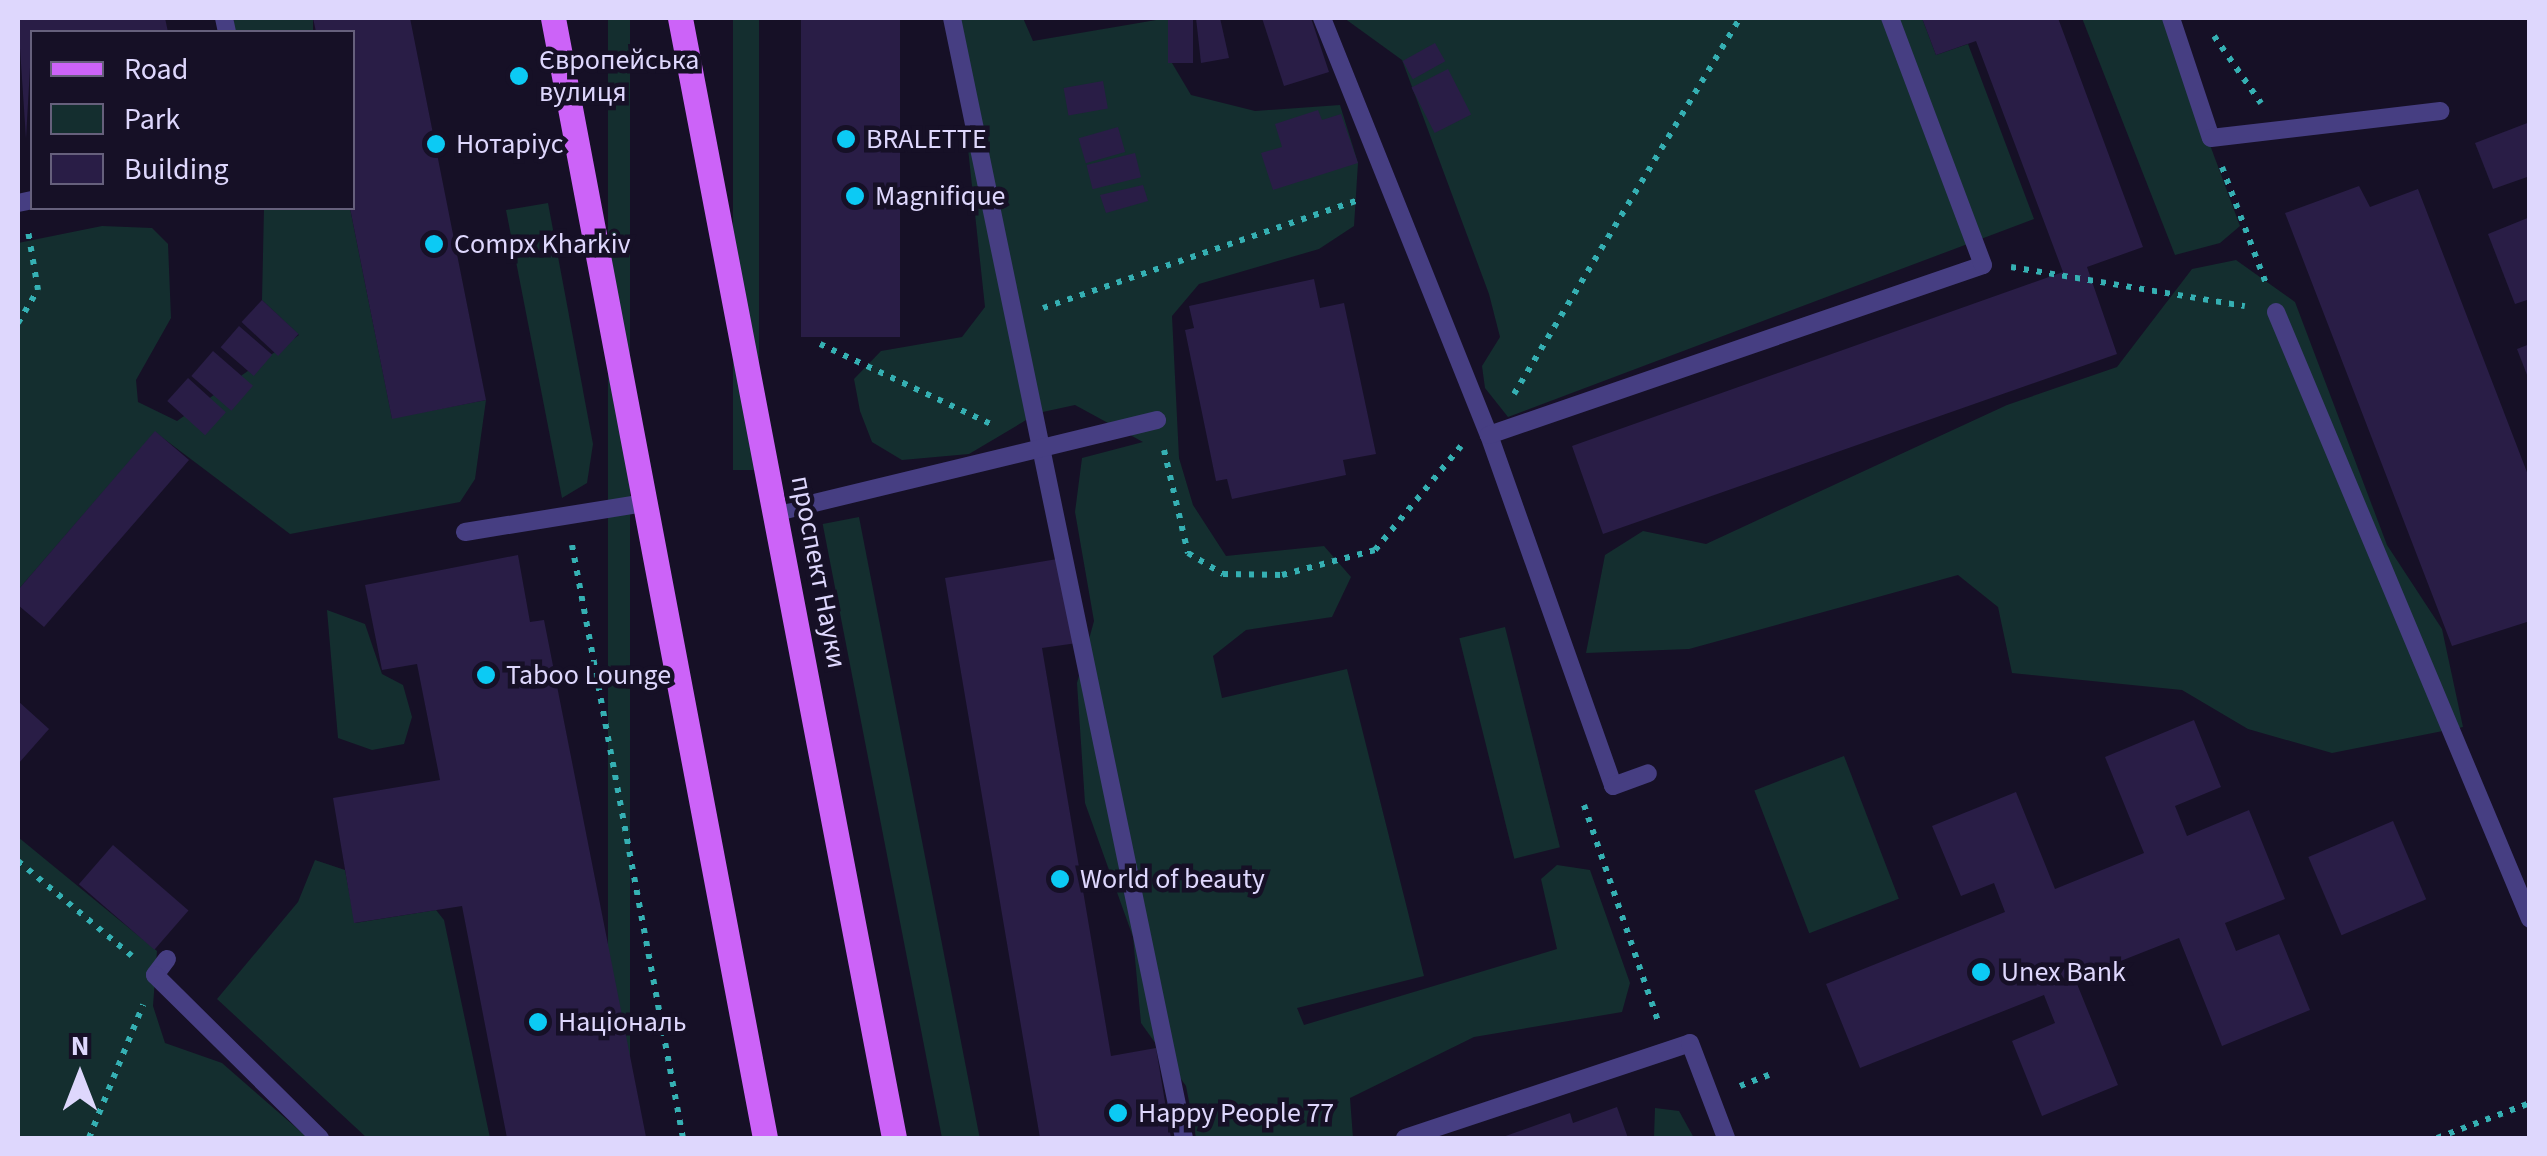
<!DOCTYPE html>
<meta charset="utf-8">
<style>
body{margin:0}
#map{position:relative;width:2547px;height:1156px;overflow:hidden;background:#161026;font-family:"Source Sans 3",sans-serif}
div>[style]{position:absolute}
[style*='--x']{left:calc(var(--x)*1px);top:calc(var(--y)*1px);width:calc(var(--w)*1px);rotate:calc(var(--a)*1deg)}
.green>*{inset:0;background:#142e2f;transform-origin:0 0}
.building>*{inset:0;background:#291d46;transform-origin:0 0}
.path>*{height:6px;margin-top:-3px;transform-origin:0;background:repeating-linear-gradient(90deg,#35b0b3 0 5px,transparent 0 13px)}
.service>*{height:18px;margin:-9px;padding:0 9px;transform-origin:9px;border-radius:9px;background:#463e82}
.primary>*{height:25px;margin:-12.5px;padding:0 12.5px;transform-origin:12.5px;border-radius:12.5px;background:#cc63f8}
.dots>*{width:28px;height:28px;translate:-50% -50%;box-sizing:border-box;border:5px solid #161026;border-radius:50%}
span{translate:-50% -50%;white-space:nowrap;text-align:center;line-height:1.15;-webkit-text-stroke:9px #161026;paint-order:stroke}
.poi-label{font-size:28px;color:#ded7fd}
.left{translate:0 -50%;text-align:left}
.street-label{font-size:28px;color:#ded7fd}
.frame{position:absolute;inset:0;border:20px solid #ded7fd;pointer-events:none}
.legend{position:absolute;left:30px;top:30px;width:325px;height:180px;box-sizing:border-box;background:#161026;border:2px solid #66607c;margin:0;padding:12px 18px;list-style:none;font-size:30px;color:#ded7fd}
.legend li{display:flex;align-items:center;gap:20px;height:50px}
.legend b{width:50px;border:2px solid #66607c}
.north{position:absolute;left:30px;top:1026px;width:100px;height:100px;-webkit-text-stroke:8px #161026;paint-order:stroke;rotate:0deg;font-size:28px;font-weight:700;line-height:40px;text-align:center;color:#ded7fd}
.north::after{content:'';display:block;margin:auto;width:35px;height:45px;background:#ded7fd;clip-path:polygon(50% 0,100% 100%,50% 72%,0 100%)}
</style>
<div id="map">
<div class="green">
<i style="left:234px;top:18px;width:79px;height:14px"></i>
<i style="left:608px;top:18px;width:22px;height:1140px"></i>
<i style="left:733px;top:18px;width:26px;height:452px"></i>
<i style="clip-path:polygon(954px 18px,1023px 18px,1033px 41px,1168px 18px,1172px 63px,1191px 95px,1255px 111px,1340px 105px,1358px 163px,1354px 226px,1319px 249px,1199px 284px,1172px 316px,1179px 458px,1193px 505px,1226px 556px,1324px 546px,1351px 577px,1332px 617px,1246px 630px,1213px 656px,1222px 698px,1347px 669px,1424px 976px,1297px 1008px,1304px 1025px,1557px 949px,1541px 879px,1557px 865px,1590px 870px,1630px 983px,1622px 1012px,1474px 1037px,1350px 1098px,1353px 1138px,1196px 1138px,1186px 1086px,1141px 1023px,1133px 937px,1085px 803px,1077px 683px,1094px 621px,1075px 512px,1082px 458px,1143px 442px,1075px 405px,1038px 413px,969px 454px,902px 460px,872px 442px,860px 411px,854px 379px,881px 351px,962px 337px,985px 307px)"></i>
<i style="clip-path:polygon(1344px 18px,1922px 18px,1936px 55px,1968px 44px,2034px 219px,1508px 417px,1485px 388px,1482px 366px,1500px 337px,1489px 294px,1402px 60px)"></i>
<i style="clip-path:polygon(2082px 18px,2163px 18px,2240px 226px,2220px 243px,2175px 255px)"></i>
<i style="clip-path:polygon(548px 203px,593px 444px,587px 483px,562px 498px,506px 210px)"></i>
<i style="clip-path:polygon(264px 208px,350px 208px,392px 418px,486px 400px,475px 479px,460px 502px,290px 534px,155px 432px,18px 590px,18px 243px,102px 226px,152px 228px,168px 244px,171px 318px,136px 380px,138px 402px,177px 421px,299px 335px,262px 300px)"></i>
<i style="clip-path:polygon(2236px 260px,2295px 302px,2387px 545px,2442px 629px,2463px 727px,2332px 753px,2248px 729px,2182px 690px,2012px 673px,1998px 607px,1958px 575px,1689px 649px,1586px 653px,1605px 555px,1643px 531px,1706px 544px,2007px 405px,2117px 367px,2192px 269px)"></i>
<i style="left:859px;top:517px;width:634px;height:37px;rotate:79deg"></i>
<i style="clip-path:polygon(327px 610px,365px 624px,382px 674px,403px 685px,412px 717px,404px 744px,372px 750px,338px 738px)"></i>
<i style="left:1505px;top:627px;width:227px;height:47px;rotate:76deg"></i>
<i style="left:1844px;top:756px;width:153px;height:96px;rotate:69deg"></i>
<i style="clip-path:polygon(18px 837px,157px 951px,153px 1006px,165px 1043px,222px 1063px,308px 1138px,18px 1138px)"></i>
<i style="clip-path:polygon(315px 860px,345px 870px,355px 923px,436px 910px,444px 920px,490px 1138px,367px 1138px,217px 999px,298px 902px)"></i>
<i style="clip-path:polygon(1655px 1108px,1679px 1111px,1694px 1138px,1654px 1138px)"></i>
</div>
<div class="building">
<i style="clip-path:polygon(18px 18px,165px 18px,168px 32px,32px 32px,26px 139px)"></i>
<i style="clip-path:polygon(313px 18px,410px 18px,486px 400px,392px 419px,350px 208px,352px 32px,316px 32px)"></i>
<i style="left:801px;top:18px;width:99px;height:319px"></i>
<i style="left:1168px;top:18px;width:25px;height:45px"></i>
<i style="clip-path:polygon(1196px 18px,1220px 18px,1229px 58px,1201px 63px)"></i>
<i style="clip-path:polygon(1262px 18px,1311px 18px,1329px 72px,1284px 86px)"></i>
<i style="clip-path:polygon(1922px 18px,2058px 18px,2143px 247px,2087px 267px,2117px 354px,1603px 534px,1572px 446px,2063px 272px,1976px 41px,1936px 55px)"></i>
<i style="left:1435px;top:43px;width:21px;height:37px;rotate:61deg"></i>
<i style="left:1448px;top:69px;width:51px;height:41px;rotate:63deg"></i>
<i style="left:1103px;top:81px;width:28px;height:40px;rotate:80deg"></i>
<i style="clip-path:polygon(1318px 110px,1322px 120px,1341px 114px,1358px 163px,1273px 190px,1261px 153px,1282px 147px,1275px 124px)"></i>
<i style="clip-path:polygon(2530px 122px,2530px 176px,2493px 189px,2475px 143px)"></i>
<i style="left:1118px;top:127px;width:26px;height:41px;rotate:74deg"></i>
<i style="left:1135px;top:153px;width:25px;height:50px;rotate:76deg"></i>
<i style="clip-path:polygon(1143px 185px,1148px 201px,1106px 213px,1100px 195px)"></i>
<i style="clip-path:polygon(2359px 186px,2370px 207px,2418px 189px,2530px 480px,2530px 621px,2452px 646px,2285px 213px)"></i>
<i style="clip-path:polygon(2530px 217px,2530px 299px,2515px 304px,2488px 234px)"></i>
<i style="clip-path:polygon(1314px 279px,1320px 308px,1344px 303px,1376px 454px,1343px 460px,1346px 475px,1232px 499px,1227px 479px,1216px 481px,1185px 330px,1194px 328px,1189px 306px)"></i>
<i style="left:262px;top:300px;width:50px;height:30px;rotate:43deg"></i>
<i style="left:239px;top:326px;width:44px;height:28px;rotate:41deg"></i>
<i style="clip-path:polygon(2530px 344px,2530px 380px,2529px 380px,2517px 349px)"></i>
<i style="left:213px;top:351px;width:53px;height:33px;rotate:41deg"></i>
<i style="left:188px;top:378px;width:51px;height:31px;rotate:42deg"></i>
<i style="clip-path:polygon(155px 431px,189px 460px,44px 627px,18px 605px,18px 590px)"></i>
<i style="clip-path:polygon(518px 555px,530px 622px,544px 620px,646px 1137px,507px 1138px,462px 906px,354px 923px,333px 798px,440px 780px,417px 664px,382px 670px,365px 585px)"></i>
<i style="clip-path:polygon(1063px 558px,1077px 643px,1042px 648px,1111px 1056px,1156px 1048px,1171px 1138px,1040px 1138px,945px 578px)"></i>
<i style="clip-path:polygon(18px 701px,49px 729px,18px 764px)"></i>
<i style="clip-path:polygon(2194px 720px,2221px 787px,2175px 806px,2187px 836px,2249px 810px,2285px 899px,2225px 923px,2236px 951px,2279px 934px,2310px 1010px,2222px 1046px,2179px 938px,2075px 979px,2118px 1085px,2042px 1116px,2012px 1041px,2055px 1023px,2044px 995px,1860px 1068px,1826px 984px,2005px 912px,1994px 883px,1961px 896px,1932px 826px,2016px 792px,2055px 889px,2144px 853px,2105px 757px)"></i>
<i style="left:2393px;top:821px;width:85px;height:92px;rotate:67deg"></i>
<i style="left:113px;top:845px;width:100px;height:52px;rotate:41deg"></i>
<i style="clip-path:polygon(1617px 1107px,1628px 1138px,1500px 1138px,1570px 1113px,1573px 1123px)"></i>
</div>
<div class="path">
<i style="--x:2214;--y:36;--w:82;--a:55"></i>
<i style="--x:2222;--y:167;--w:127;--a:69.3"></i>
<i style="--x:2011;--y:267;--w:237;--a:9.5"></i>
<i style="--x:1043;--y:308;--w:337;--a:-18.9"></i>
<i style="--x:18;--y:323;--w:39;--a:-59"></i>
<i style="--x:38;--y:290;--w:60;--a:-99.6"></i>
<i style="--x:820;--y:344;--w:193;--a:25.1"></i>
<i style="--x:1514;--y:394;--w:439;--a:-59"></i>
<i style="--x:1164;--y:450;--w:106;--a:76.9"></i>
<i style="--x:1188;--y:553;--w:41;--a:31"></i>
<i style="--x:1223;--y:574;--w:59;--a:1"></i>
<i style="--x:1282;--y:575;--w:96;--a:-15"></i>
<i style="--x:1375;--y:550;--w:135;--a:-50.4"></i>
<i style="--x:572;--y:545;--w:603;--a:79.4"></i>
<i style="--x:1584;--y:805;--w:228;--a:71.1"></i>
<i style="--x:18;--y:861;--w:148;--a:39.8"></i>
<i style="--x:1740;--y:1086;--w:31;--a:-21"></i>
<i style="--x:89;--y:1138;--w:144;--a:-67.9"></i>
<i style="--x:2437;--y:1138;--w:99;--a:-20.6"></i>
</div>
<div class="service">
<i style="--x:224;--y:18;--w:14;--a:78"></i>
<i style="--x:952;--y:18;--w:1144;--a:78.3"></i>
<i style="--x:1322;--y:18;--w:449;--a:68.2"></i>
<i style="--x:1489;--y:435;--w:372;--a:70.5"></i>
<i style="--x:1613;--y:786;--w:37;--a:-20"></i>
<i style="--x:2171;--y:18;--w:126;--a:71.6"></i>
<i style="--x:2211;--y:138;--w:231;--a:-6.7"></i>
<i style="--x:18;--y:203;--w:14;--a:-12"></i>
<i style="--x:2276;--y:312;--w:658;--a:67.29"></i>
<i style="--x:1489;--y:435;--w:522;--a:-18.99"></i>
<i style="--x:1983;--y:265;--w:264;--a:-110.6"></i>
<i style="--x:777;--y:512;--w:391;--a:-13.6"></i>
<i style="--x:465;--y:532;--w:181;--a:-9.2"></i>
<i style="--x:167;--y:959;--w:20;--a:127"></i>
<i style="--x:155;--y:975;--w:232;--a:44.7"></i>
<i style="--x:1405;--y:1138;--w:300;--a:-18.4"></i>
<i style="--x:1690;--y:1043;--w:102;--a:69.2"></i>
</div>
<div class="primary">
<i style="--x:553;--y:18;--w:1140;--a:79.28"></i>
<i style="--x:680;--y:18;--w:1140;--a:79.18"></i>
</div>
<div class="dots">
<i style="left:519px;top:76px;background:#0ccaf4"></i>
<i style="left:846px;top:139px;background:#0ccaf4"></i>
<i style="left:436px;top:144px;background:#0ccaf4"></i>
<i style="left:855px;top:196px;background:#0ccaf4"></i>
<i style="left:434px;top:244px;background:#0ccaf4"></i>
<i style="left:486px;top:675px;background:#0ccaf4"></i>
<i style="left:1060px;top:879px;background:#0ccaf4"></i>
<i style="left:1981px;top:972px;background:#0ccaf4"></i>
<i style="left:538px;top:1022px;background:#0ccaf4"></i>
<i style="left:1118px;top:1113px;background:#0ccaf4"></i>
</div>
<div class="poi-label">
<span class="left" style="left:539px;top:76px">Європейська<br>вулиця</span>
<span class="left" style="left:866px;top:139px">BRALETTE</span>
<span class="left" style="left:456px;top:144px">Нотаріус</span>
<span class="left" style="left:875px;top:196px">Magnifique</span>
<span class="left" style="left:454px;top:244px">Compx Kharkiv</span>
<span class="left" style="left:506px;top:675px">Taboo Lounge</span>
<span class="left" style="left:1080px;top:879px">World of beauty</span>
<span class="left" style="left:2001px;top:972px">Unex Bank</span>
<span class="left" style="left:558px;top:1022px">Національ</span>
<span class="left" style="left:1138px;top:1113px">Happy People 77</span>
</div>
<div class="street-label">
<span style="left:819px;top:572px;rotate:79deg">проспект Науки</span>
</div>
<div class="frame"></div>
<ul class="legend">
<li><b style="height:12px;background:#cc63f8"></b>Road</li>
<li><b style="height:28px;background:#142e2f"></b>Park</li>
<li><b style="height:28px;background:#291d46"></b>Building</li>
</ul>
<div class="north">N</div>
</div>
